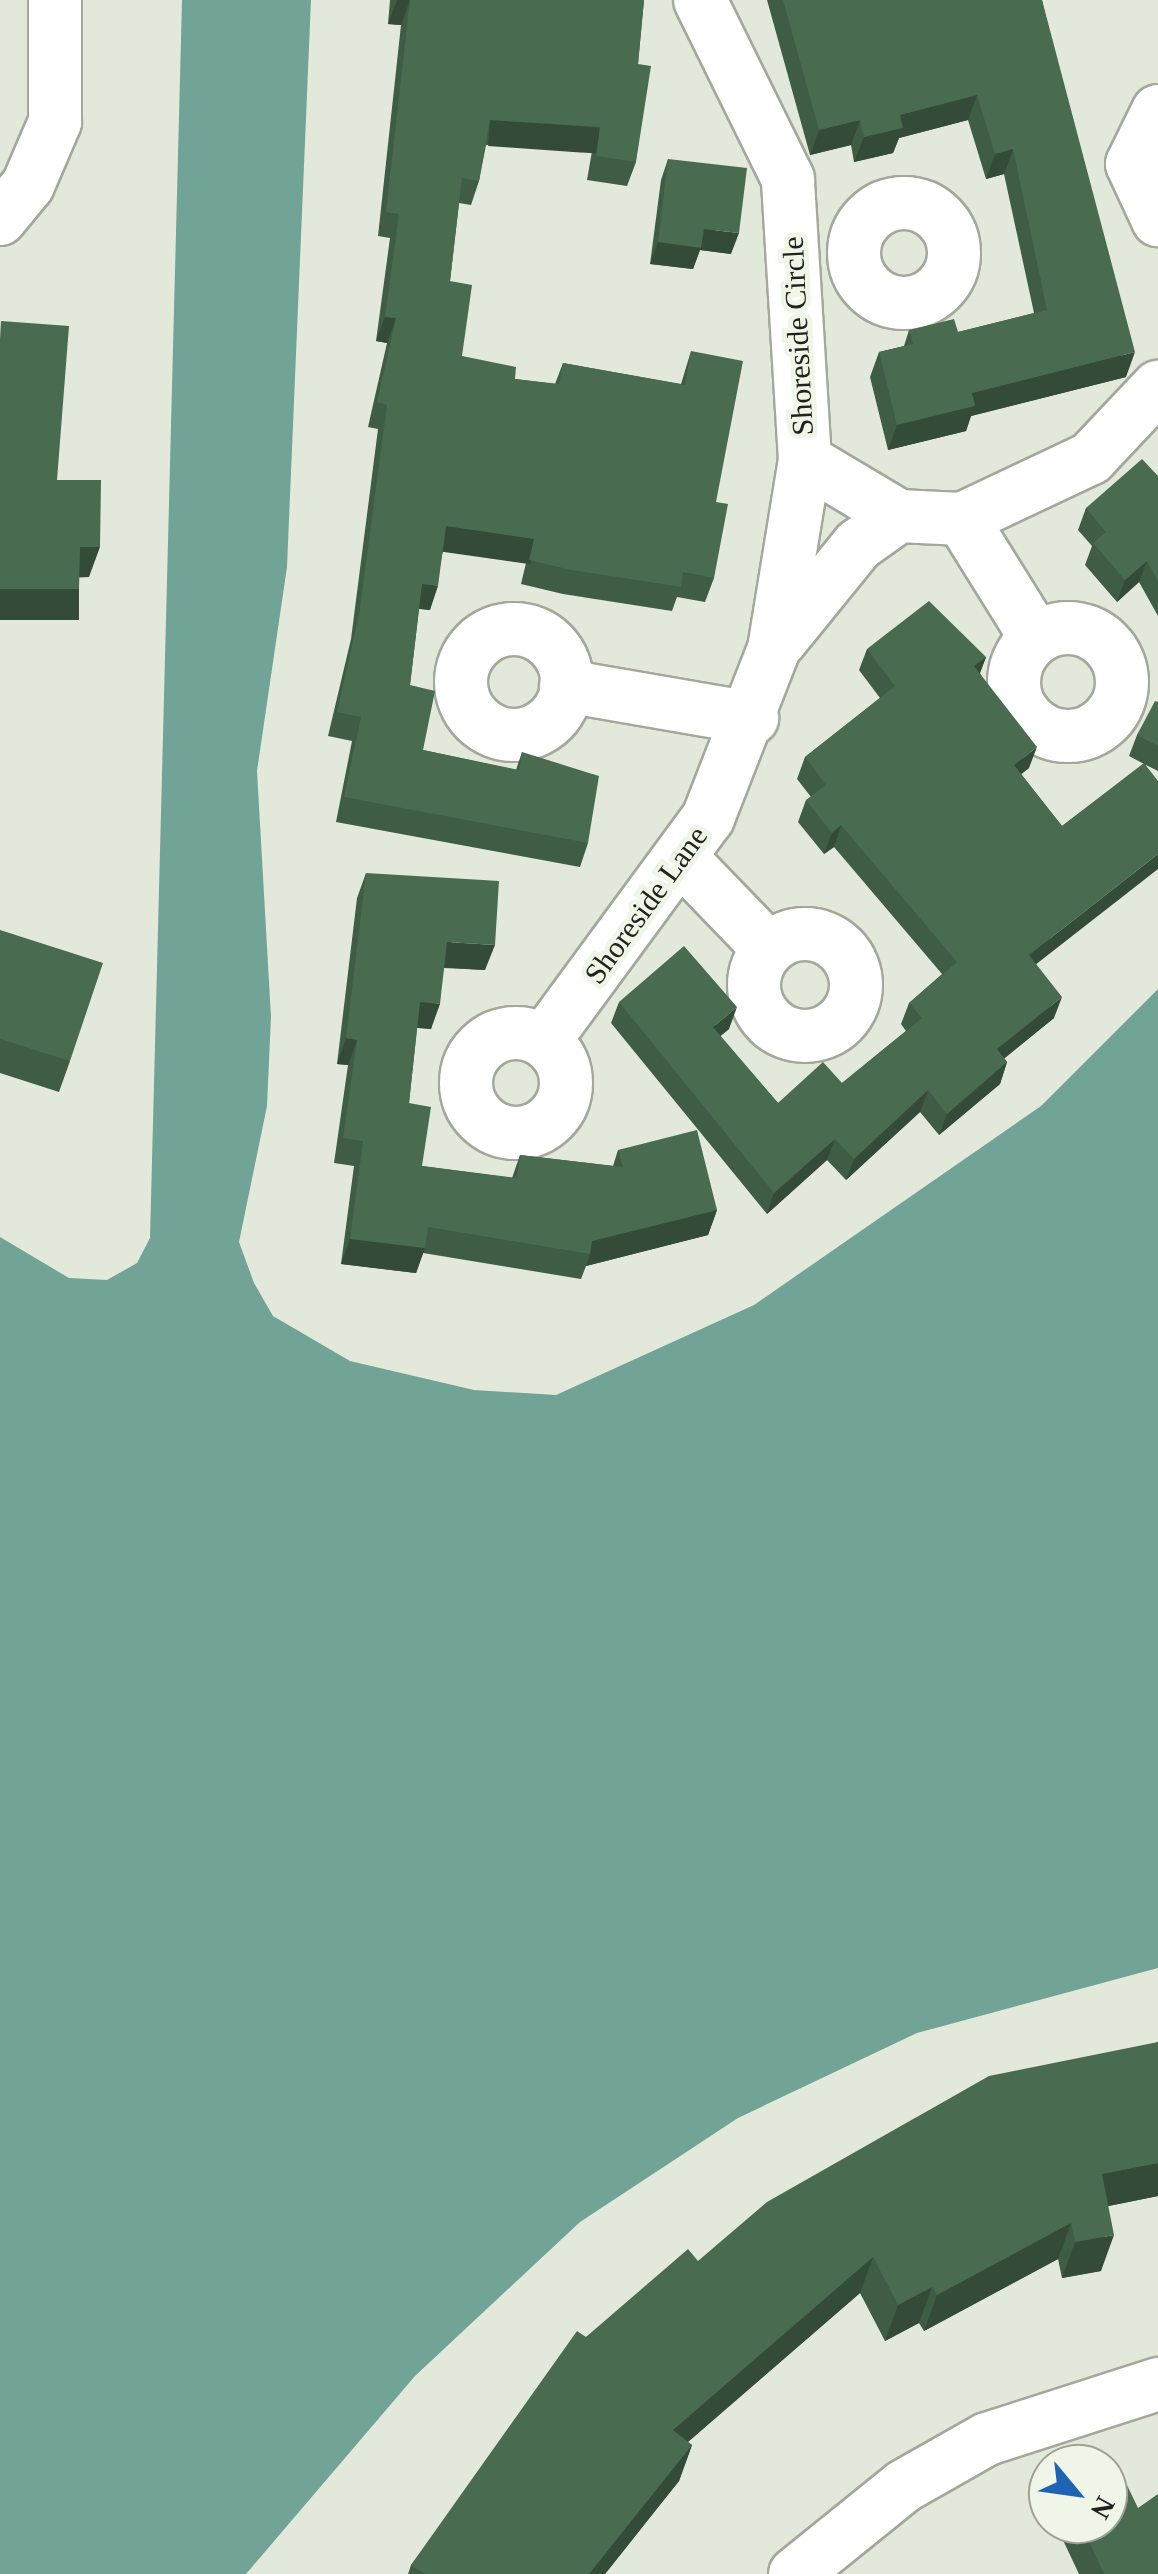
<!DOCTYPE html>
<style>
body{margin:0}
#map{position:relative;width:1158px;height:2574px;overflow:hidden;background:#e3e9da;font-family:Georgia,serif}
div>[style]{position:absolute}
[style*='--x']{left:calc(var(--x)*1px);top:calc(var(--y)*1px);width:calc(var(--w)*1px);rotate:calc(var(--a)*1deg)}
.water>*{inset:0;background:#71a497}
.roads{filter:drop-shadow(2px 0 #a3a89a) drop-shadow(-2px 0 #a3a89a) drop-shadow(0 2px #a3a89a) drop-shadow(0 -2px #a3a89a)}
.minor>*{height:52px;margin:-26px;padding:0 26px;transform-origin:26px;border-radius:26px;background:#fff}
.minor>.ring{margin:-26px;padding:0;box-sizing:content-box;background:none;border:52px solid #fff;border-radius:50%}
.wall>*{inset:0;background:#3f5c44}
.shaded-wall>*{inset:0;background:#334b37;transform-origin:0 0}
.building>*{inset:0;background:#496b4f}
span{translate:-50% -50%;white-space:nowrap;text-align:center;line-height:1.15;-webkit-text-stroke:10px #f0f6e7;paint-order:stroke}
.street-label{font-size:30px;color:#21221d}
.north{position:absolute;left:1028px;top:2444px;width:100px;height:100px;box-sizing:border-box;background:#f0f6e7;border:2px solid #9da196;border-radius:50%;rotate:119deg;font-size:28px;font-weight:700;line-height:40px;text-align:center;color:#21221d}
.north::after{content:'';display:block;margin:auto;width:35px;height:45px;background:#1f64b4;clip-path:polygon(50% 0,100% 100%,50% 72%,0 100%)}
</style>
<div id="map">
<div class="water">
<i style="clip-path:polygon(182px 0,311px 0,287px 567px,257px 771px,271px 1017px,267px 1106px,239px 1242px,254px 1283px,273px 1316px,350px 1361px,474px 1390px,556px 1395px,754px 1305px,1041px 1106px,1158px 989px,1158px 1968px,917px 2033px,738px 2118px,580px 2222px,415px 2376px,246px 2574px,0 2574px,0 1237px,69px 1278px,107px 1280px,137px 1263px,150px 1238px)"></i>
</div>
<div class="roads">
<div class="minor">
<i style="--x:1158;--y:111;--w:59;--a:116.1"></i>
<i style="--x:1132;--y:164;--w:62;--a:65.1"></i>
<i class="ring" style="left:854px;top:203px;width:48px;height:48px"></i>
<i style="--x:0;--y:219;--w:44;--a:-50.5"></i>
<i style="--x:28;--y:185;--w:69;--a:-66.8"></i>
<i style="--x:55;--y:122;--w:122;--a:-90"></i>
<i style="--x:805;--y:460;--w:109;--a:30.8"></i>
<i style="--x:899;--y:516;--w:63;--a:2.7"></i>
<i style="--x:962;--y:519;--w:143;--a:-25.3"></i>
<i style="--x:1091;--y:458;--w:98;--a:-46.7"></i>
<i style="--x:962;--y:519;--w:140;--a:58.1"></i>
<i class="ring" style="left:1014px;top:628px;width:56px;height:56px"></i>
<i class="ring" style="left:461px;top:629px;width:54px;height:54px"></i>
<i style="--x:780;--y:641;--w:124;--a:-50.9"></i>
<i style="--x:858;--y:545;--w:50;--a:-35.3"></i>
<i style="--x:566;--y:686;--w:189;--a:9.8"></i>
<i style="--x:684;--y:861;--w:122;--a:46"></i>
<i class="ring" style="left:754px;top:934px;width:50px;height:50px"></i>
<i class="ring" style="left:466px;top:1033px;width:48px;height:48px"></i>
<i style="--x:544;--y:1041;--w:277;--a:-53.7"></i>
<i style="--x:708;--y:818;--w:181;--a:-68.7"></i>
<i style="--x:774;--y:649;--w:192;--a:-80.7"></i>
<i style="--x:805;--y:460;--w:282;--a:-93.5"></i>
<i style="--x:788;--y:179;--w:199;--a:-116.2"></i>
<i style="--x:795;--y:2574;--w:140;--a:-38.9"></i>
<i style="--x:904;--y:2486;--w:95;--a:-29.5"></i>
<i style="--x:987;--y:2439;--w:180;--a:-17.8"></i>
</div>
</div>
<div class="wall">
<i style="clip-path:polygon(390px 0,644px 0,638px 64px,636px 162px,627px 186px,587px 180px,592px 151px,486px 145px,479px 181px,471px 205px,459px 203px,450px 281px,462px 356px,515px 379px,555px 384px,563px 363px,681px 384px,691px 351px,716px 502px,714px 578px,705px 602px,677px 597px,672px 611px,563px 594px,521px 584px,526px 563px,443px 551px,430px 610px,419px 609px,410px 685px,423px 750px,516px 770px,522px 752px,588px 843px,580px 867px,336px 822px,352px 741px,328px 736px,351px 639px,378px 429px,368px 427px,387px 343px,376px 341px,390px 238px,378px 236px,401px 25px,388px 24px)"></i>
<i style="clip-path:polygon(767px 0,1042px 0,1126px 377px,971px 416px,966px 431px,888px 450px,870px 377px,879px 352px,904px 346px,909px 330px,958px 332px,1034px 313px,1004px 174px,986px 179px,968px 120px,899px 138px,893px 153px,854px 162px,851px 145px,810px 155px)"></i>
<i style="clip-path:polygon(668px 159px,731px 254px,700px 250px,693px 269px,650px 264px,661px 180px)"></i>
<i style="clip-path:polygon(1158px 476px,1158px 616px,1139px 582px,1117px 602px,1085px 565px,1092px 546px,1078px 530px,1086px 508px)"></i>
<i style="clip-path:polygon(867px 649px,986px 657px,980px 673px,1029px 768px,1021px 774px,1062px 826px,1144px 764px,1129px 756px,1137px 735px,1158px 702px,1158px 771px,1146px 765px,1036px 964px,1054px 1018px,1004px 1058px,1007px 1062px,1000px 1084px,939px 1135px,920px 1112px,846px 1180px,827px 1160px,767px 1214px,611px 1023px,619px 1002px,729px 1029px,720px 1036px,778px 1103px,842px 1083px,906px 1031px,901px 1024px,909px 1003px,942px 974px,834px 847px,824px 854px,798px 822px,806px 800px,811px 797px,797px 779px,805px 757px,880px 698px,859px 670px)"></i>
<i style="clip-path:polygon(366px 873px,485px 970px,444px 968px,431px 1029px,417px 1028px,409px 1103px,422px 1166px,512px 1178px,520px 1155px,613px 1166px,618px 1150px,717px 1210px,708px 1235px,586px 1266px,581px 1279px,423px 1253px,416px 1273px,341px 1264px,354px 1166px,334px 1163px,348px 1065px,337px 1064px,357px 898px)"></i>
<i style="clip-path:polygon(0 930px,70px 1061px,59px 1092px,0 1073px)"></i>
<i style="clip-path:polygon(1158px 2042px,1158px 2196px,1108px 2206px,1101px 2271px,1062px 2278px,1058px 2259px,924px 2331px,919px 2323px,885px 2341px,860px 2293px,688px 2442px,692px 2445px,679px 2481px,605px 2574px,408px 2574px,411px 2565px,586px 2337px,698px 2261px)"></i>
<i style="clip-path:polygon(1066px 2524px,1108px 2524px,1158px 2574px,1079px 2574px,1061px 2536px)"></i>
</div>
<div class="shaded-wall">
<i style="clip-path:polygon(397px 0,410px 0,401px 25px,388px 24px)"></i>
<i style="clip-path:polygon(977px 95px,968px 120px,899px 138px,893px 153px,854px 162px,864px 137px,900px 115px)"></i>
<i style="left:490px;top:120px;width:110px;height:26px;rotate:4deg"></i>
<i style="clip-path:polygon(860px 120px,851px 145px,810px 155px,819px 130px)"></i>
<i style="clip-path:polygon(1013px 149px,1004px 174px,986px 179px,995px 154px)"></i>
<i style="clip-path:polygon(704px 229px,739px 233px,731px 254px,700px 250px,693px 269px,650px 264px,658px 242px)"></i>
<i style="clip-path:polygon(385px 317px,396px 318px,387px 343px,376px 341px)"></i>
<i style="clip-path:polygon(1135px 352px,1126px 377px,971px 416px,966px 431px,888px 450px,897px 425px,972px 393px)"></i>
<i style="left:446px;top:526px;width:89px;height:26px;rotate:8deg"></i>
<i style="clip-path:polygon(80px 547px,100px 547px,89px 577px,69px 578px)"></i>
<i style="clip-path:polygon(1147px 561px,1139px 582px,1117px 602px,1125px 580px)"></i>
<i style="clip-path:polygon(422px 584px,438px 586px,430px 610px,414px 608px)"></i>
<i style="left:0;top:589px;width:79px;height:31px"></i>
<i style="clip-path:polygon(986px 657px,978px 678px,974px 666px)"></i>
<i style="clip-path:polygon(1037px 747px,1029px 768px,1006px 786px,1014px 765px)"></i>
<i style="clip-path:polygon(841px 825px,834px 847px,824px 854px,832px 833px)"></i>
<i style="clip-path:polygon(1158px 854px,1158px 869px,1021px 976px,1029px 955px)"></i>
<i style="clip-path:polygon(447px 942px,495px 945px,485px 970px,438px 967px)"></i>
<i style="clip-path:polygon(1062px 997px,1054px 1018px,989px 1071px,997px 1049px)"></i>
<i style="clip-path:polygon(420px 1002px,440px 1004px,431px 1029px,411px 1027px)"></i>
<i style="clip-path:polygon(737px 1007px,729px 1029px,705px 1049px,713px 1027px)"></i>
<i style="clip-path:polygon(346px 1038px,357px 1040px,348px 1065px,337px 1064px)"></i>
<i style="clip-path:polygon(1007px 1062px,1000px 1084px,939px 1135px,947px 1114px)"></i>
<i style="clip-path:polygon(928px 1090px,920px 1112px,846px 1180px,854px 1159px)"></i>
<i style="clip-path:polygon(835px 1139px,827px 1160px,767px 1214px,774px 1193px)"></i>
<i style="clip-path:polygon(717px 1210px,708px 1235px,586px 1266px,590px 1254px,592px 1241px)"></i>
<i style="clip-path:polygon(350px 1239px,425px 1248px,416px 1273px,341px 1264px)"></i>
<i style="clip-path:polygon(1158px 2163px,1158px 2196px,1089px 2210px,1102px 2174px)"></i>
<i style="clip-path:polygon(1071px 2223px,1058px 2259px,924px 2331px,937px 2295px)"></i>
<i style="clip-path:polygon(1114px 2235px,1101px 2271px,1062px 2278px,1075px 2242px)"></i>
<i style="clip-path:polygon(873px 2257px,860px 2293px,660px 2466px,673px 2430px)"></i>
<i style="clip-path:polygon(932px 2287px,919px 2323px,885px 2341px,898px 2305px)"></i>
<i style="clip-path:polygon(692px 2445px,679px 2481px,605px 2574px,589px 2574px)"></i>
</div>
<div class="building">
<i style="clip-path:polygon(402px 0,644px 0,638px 64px,651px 66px,636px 162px,596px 156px,600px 127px,490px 120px,479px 181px,462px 178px,450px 281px,472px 285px,462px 356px,516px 367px,515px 379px,559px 384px,563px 363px,685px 385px,691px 351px,743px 361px,716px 502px,728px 504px,714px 578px,683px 572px,681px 587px,571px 570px,529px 560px,534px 539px,446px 526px,438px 586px,422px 584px,410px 685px,435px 691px,423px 750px,519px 770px,522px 752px,599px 776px,588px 843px,344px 797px,361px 717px,337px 712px,359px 615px,387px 405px,377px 402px,396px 318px,385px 317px,399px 214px,386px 212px,410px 0)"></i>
<i style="clip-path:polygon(783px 0,1042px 0,1135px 352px,972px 393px,975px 406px,897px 425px,879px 352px,913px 344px,909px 330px,954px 319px,958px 332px,1047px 310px,1013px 149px,995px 154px,977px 95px,900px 115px,903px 128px,864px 137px,860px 120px,819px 130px)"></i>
<i style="clip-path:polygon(668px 159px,747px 168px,739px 233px,704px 229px,701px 248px,658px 242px)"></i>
<i style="clip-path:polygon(1px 321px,69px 326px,57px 480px,101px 480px,100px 547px,80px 547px,79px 589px,0 589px,0 339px)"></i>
<i style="clip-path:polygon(1142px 459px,1158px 476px,1158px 581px,1147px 561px,1125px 580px,1093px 543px,1106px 532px,1086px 508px)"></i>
<i style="clip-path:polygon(929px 601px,986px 657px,974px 666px,1037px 747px,1014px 765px,1062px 826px,1144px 763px,1158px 781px,1158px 854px,1029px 955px,1062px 997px,997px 1049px,1007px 1062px,947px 1114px,928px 1090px,854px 1159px,835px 1139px,774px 1193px,619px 1002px,684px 946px,737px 1007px,713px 1027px,778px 1103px,823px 1062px,842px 1083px,922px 1018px,909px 1003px,957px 962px,841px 825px,832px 833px,806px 800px,826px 785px,805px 757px,895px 686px,867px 649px)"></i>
<i style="clip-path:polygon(1155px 701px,1158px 702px,1158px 746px,1137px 735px)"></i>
<i style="clip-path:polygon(366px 873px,499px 881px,495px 945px,447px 942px,440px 1004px,420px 1002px,409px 1103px,431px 1107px,422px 1166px,517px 1178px,520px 1155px,623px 1167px,618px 1150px,697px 1130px,717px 1210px,592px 1241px,590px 1254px,428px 1227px,425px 1248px,350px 1239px,363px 1141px,343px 1138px,357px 1040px,346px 1038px)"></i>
<i style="clip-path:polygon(0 930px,103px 963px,70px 1061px,0 1039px)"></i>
<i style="clip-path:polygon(1158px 2042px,1158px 2163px,1102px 2174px,1114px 2235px,1075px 2242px,1071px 2223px,937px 2295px,932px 2287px,898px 2305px,873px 2257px,673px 2430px,692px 2445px,589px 2574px,425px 2574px,411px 2565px,577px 2331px,586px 2337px,688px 2249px,698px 2261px,767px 2202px,989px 2076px)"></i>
<i style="clip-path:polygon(1125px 2481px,1138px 2508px,1158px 2494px,1158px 2574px,1104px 2574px,1081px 2524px,1108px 2524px,1108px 2489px)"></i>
</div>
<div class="street-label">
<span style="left:798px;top:336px;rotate:-93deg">Shoreside Circle</span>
<span style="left:646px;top:905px;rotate:-54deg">Shoreside Lane</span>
</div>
<div class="north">N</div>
</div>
